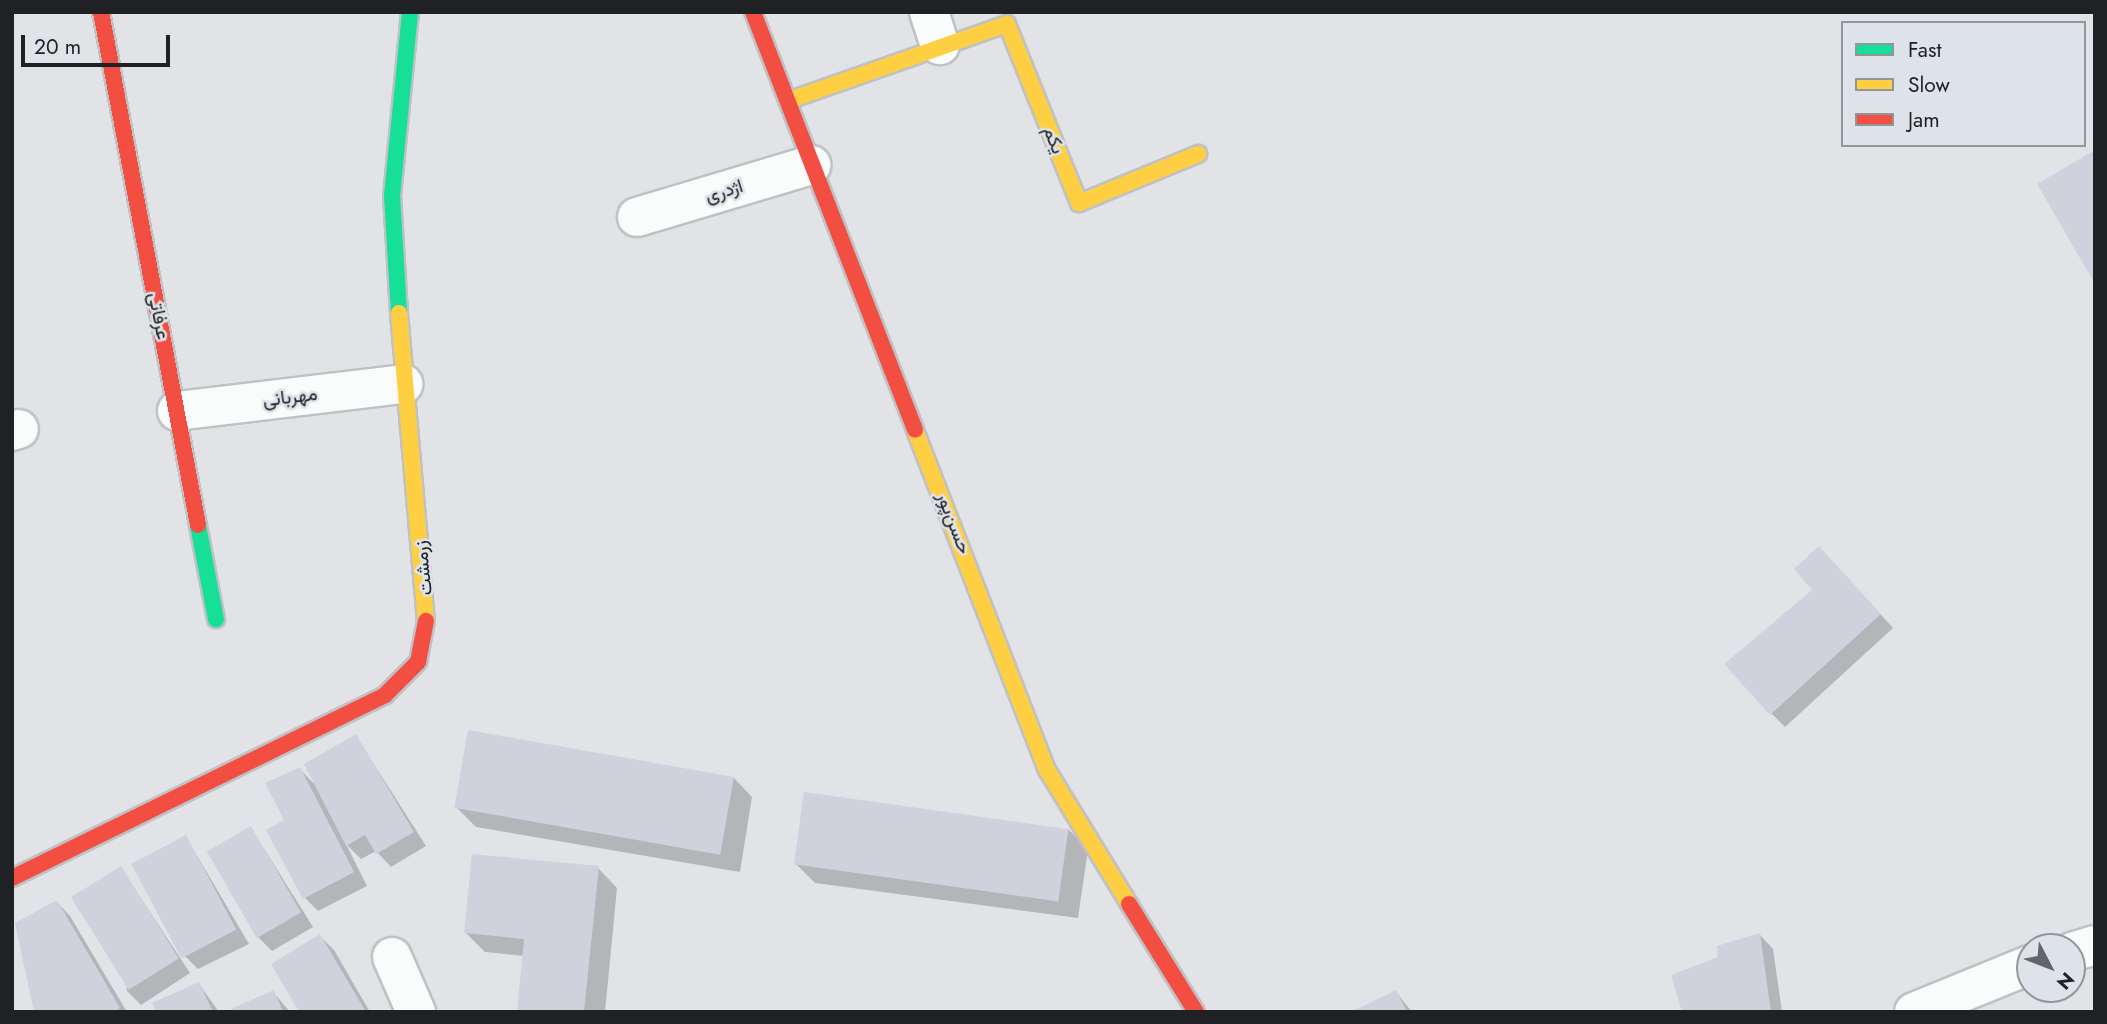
<!DOCTYPE html>
<meta charset="utf-8">
<style>
body{margin:0}
#map{position:relative;width:2107px;height:1024px;overflow:hidden;background:#e1e3e6;font-family:Jost,Vazirmatn,sans-serif}
div>[style]{position:absolute}
[style*='--x']{left:calc(var(--x)*1px);top:calc(var(--y)*1px);width:calc(var(--w)*1px);rotate:calc(var(--a)*1deg)}
.shadow>*{inset:0;background:#0003}
.building>*{inset:0;background:#d1d1de;transform-origin:0 0}
.roads{filter:drop-shadow(2px 0 #bfc1c4) drop-shadow(-2px 0 #bfc1c4) drop-shadow(0 2px #bfc1c4) drop-shadow(0 -2px #bfc1c4)}
.street>*{height:38px;margin:-19px;padding:0 19px;transform-origin:19px;border-radius:19px;background:#fafbfb}
.fast>*{height:16px;margin:-8px;padding:0 8px;transform-origin:8px;border-radius:8px;background:#16e098}
.slow>*{height:16px;margin:-8px;padding:0 8px;transform-origin:8px;border-radius:8px;background:#ffcf43}
.jam>*{height:16px;margin:-8px;padding:0 8px;transform-origin:8px;border-radius:8px;background:#f24e42}
span{translate:-50% -50%;white-space:nowrap;text-align:center;line-height:1.15;-webkit-text-stroke:5px #dee3e9;paint-order:stroke}
.street-label{font-size:19px;color:#202124}
.frame{position:absolute;inset:0;border:14px solid #202124;pointer-events:none}
.legend{position:absolute;left:1841px;top:21px;width:245px;height:126px;box-sizing:border-box;background:#dee3e9;border:2px solid #92959a;margin:0;padding:9px 12px;list-style:none;font-size:21px;color:#202124}
.legend li{display:flex;align-items:center;gap:14px;height:35px}
.legend b{width:35px;border:2px solid #92959a}
.north{position:absolute;left:2016px;top:933px;width:70px;height:70px;box-sizing:border-box;background:#dee3e9;border:2px solid #92959a;border-radius:50%;rotate:132deg;font-size:19px;font-weight:700;line-height:28px;text-align:center;color:#202124}
.north::after{content:'';display:block;margin:auto;width:24px;height:32px;background:#646568;clip-path:polygon(50% 0,100% 100%,50% 72%,0 100%)}
.scale{position:absolute;left:21px;top:35px;width:149px;height:32px;box-sizing:border-box;border:4px solid #202124;border-top:0;padding-left:9px;font-size:21px;line-height:24px;white-space:nowrap;color:#202124;-webkit-text-stroke:5px #dee3e9;paint-order:stroke}
</style>
<div id="map">
<div class="shadow">
<i style="clip-path:polygon(1833px 562px,1893px 628px,1785px 727px,1771px 713px,1815px 590px)"></i>
<i style="clip-path:polygon(356px 736px,426px 846px,391px 867px,376px 851px,361px 859px,346px 844px,367px 886px,318px 911px,305px 898px,287px 821px,300px 769px,315px 785px)"></i>
<i style="clip-path:polygon(733px 777px,752px 797px,740px 872px,476px 827px,456px 807px)"></i>
<i style="clip-path:polygon(251px 828px,313px 927px,272px 951px,258px 937px)"></i>
<i style="clip-path:polygon(1068px 829px,1088px 849px,1078px 918px,815px 883px,795px 863px)"></i>
<i style="clip-path:polygon(186px 837px,249px 944px,198px 969px,185px 956px)"></i>
<i style="clip-path:polygon(121px 868px,190px 973px,141px 1005px,127px 991px)"></i>
<i style="clip-path:polygon(598px 868px,617px 888px,605px 1012px,519px 1012px,524px 956px,485px 952px,466px 933px)"></i>
<i style="clip-path:polygon(57px 902px,70px 916px,127px 1012px,36px 1012px)"></i>
<i style="clip-path:polygon(1760px 935px,1773px 949px,1782px 1012px,1684px 1012px,1720px 959px)"></i>
<i style="clip-path:polygon(320px 936px,334px 950px,370px 1012px,301px 1012px)"></i>
<i style="clip-path:polygon(199px 984px,219px 1012px,158px 1012px)"></i>
<i style="clip-path:polygon(1396px 992px,1412px 1012px,1355px 1012px)"></i>
<i style="clip-path:polygon(274px 993px,290px 1012px,234px 1012px)"></i>
</div>
<div class="building">
<i style="clip-path:polygon(2095px 150px,2095px 284px,2037px 184px)"></i>
<i style="clip-path:polygon(1819px 546px,1881px 614px,1770px 715px,1724px 664px,1812px 590px,1794px 569px)"></i>
<i style="left:468px;top:730px;width:270px;height:79px;rotate:10deg"></i>
<i style="clip-path:polygon(356px 734px,414px 832px,376px 854px,365px 835px,346px 846px,304px 764px)"></i>
<i style="clip-path:polygon(300px 767px,354px 872px,303px 899px,266px 830px,284px 820px,265px 783px)"></i>
<i style="left:804px;top:792px;width:267px;height:73px;rotate:8deg"></i>
<i style="left:251px;top:826px;width:100px;height:51px;rotate:60deg"></i>
<i style="left:186px;top:835px;width:107px;height:62px;rotate:62deg"></i>
<i style="clip-path:polygon(472px 854px,599px 866px,584px 1012px,517px 1012px,524px 939px,464px 933px)"></i>
<i style="left:121px;top:866px;width:109px;height:59px;rotate:58deg"></i>
<i style="clip-path:polygon(57px 900px,120px 1008px,114px 1012px,34px 1012px,15px 923px)"></i>
<i style="clip-path:polygon(1760px 933px,1771px 1012px,1682px 1012px,1671px 975px,1718px 957px,1717px 946px)"></i>
<i style="clip-path:polygon(320px 934px,366px 1012px,299px 1012px,271px 964px)"></i>
<i style="clip-path:polygon(199px 982px,213px 1012px,156px 1012px,152px 1003px)"></i>
<i style="clip-path:polygon(274px 990px,283px 1012px,232px 1012px,231px 1009px)"></i>
<i style="clip-path:polygon(1396px 990px,1407px 1012px,1351px 1012px)"></i>
</div>
<div class="roads">
<div class="street">
<i style="--x:929;--y:12;--w:35;--a:72"></i>
<i style="--x:637;--y:217;--w:182;--a:-16.6"></i>
<i style="--x:177;--y:411;--w:228;--a:-6.8"></i>
<i style="--x:12;--y:431;--w:7;--a:-16"></i>
<i style="--x:2072;--y:952;--w:24;--a:-17"></i>
<i style="--x:392;--y:957;--w:60;--a:66.4"></i>
<i style="--x:1914;--y:1012;--w:125;--a:-22.1"></i>
</div>
<div class="fast">
<i style="--x:399;--y:313;--w:117;--a:-93.4"></i>
<i style="--x:392;--y:196;--w:185;--a:-84.4"></i>
<i style="--x:198;--y:525;--w:96;--a:79.2"></i>
</div>
<div class="slow">
<i style="--x:787;--y:101;--w:233;--a:-19.3"></i>
<i style="--x:1007;--y:24;--w:193;--a:68.1"></i>
<i style="--x:1079;--y:203;--w:129;--a:-22.4"></i>
<i style="--x:399;--y:313;--w:309;--a:85"></i>
<i style="--x:915;--y:430;--w:365;--a:68.8"></i>
<i style="--x:1047;--y:770;--w:157;--a:58.5"></i>
</div>
<div class="jam">
<i style="--x:101;--y:12;--w:522;--a:79.29"></i>
<i style="--x:753;--y:12;--w:448;--a:68.8"></i>
<i style="--x:12;--y:878;--w:415;--a:-26.1"></i>
<i style="--x:385;--y:695;--w:47;--a:-45"></i>
<i style="--x:418;--y:662;--w:42;--a:-79"></i>
<i style="--x:1129;--y:904;--w:127;--a:58.2"></i>
</div>
</div>
<div class="street-label">
<span style="left:1054px;top:140px;rotate:68deg">یکم</span>
<span style="left:724px;top:191px;rotate:-17deg">اژدری</span>
<span style="left:159px;top:316px;rotate:79deg">عرفاتی</span>
<span style="left:290px;top:397px;rotate:-7deg">مهربانی</span>
<span style="left:954px;top:523px;rotate:69deg">حسن‌پور</span>
<span style="left:423px;top:568px;rotate:-96deg">زرمشت</span>
</div>
<div class="frame"></div>
<ul class="legend">
<li><b style="height:9px;background:#16e098"></b>Fast</li>
<li><b style="height:9px;background:#ffcf43"></b>Slow</li>
<li><b style="height:9px;background:#f24e42"></b>Jam</li>
</ul>
<div class="north">N</div>
<div class="scale">20 m</div>
</div>
